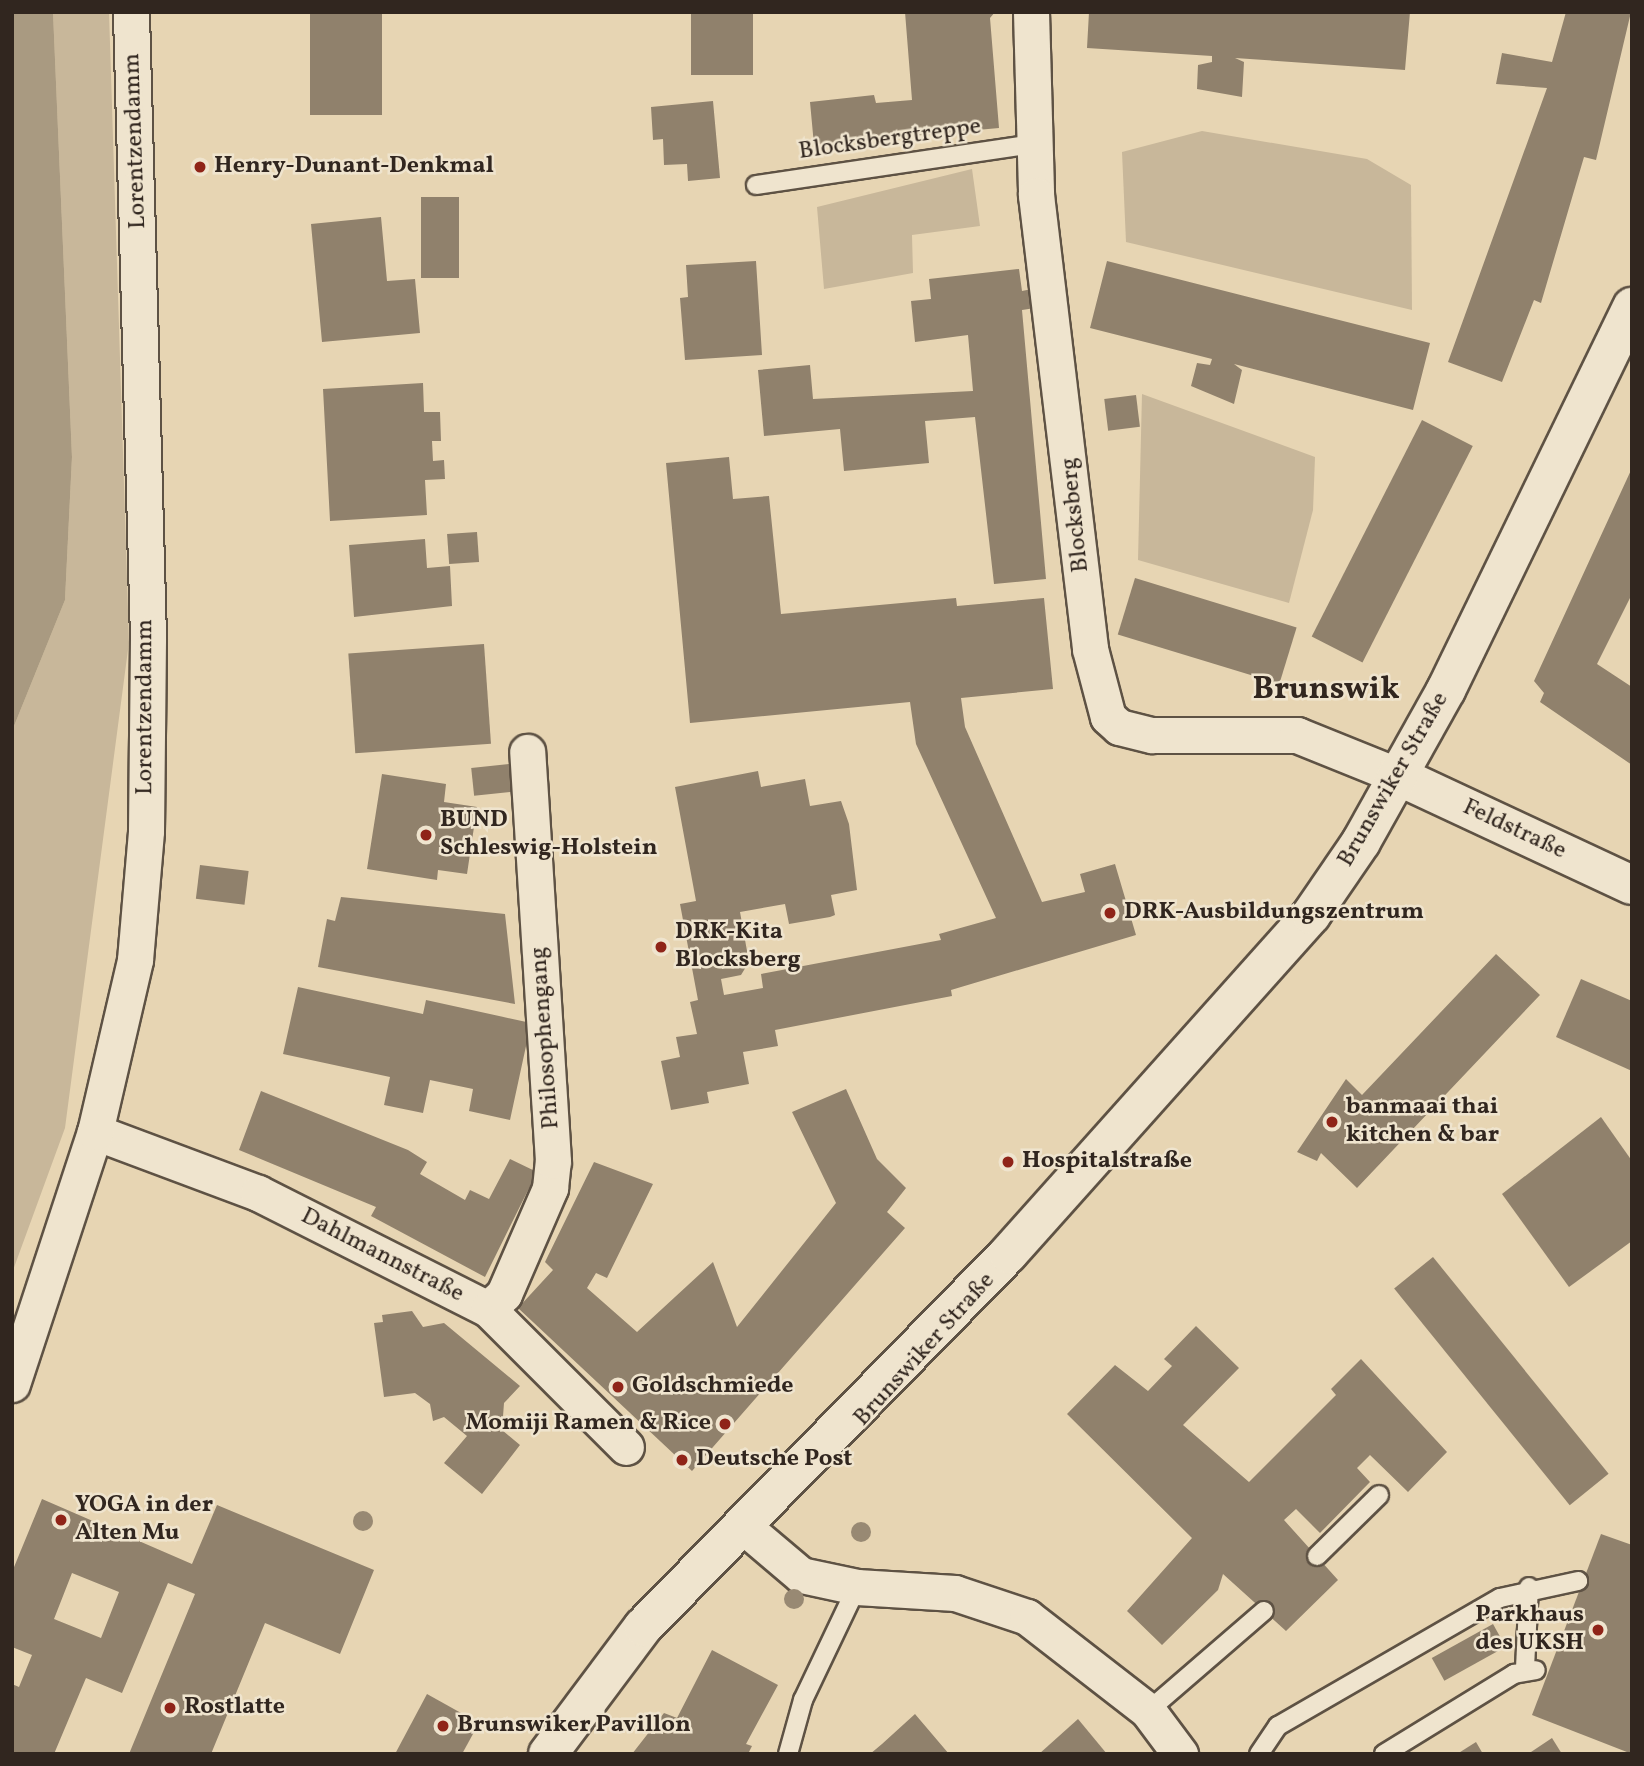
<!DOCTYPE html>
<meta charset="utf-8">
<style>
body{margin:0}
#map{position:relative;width:1644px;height:1766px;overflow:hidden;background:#e7d5b3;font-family:Vollkorn,serif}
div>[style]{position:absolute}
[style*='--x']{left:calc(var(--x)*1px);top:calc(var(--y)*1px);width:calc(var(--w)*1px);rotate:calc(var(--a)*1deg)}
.green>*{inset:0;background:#c8b79a}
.water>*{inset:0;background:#a99a81}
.building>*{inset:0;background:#90816c;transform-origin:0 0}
.roads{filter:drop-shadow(2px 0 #5e5244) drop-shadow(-2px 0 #5e5244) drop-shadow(0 2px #5e5244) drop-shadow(0 -2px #5e5244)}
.lane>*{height:18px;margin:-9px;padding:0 9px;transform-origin:9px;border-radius:9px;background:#efe4ce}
.street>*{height:35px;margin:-17.5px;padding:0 17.5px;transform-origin:17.5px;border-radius:17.5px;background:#efe4ce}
.secondary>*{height:38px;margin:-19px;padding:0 19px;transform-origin:19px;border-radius:19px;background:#efe4ce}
.trees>*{width:20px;height:20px;margin:-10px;border-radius:50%;background:#988973}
.dots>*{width:19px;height:19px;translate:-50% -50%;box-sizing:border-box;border:4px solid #efe4ce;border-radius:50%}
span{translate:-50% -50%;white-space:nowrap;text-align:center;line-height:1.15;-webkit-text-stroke:5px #efe4ce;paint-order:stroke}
.street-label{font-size:24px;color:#31261f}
.poi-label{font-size:24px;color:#31261f;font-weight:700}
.left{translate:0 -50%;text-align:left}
.right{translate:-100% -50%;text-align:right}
.district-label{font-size:32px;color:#31261f;font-weight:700}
.frame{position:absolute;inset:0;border:14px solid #31261f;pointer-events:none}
</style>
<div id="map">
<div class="green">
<i style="clip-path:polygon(53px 12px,109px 12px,129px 642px,65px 1128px,12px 1273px,12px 731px,65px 600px,72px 457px)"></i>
<i style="clip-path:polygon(1202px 131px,1367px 159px,1411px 185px,1412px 310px,1126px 242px,1122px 152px)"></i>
<i style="clip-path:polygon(972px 169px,980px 226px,912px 235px,913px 273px,824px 289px,817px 207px)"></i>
<i style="clip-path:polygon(1142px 394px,1315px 457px,1313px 510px,1289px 603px,1138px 560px)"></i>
</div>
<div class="water">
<i style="clip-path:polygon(12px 12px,53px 12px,72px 457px,65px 600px,12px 731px)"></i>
</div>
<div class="building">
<i style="left:310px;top:12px;width:72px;height:103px"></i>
<i style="left:691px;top:12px;width:62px;height:63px"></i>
<i style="clip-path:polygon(905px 12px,995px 12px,990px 18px,999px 128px,814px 145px,810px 102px,874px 95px,876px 103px,912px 100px)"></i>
<i style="clip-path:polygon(1089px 12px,1410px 12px,1405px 70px,1235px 58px,1244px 62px,1242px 97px,1197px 89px,1198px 65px,1212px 62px,1212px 56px,1087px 48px)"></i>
<i style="clip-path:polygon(1566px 12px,1631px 12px,1596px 160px,1584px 157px,1541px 303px,1534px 300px,1502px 382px,1448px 362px,1547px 88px,1496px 84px,1502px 53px,1552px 62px)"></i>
<i style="clip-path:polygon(713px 101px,720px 178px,688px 181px,687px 164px,664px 165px,663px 139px,653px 140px,651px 107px)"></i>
<i style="left:421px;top:197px;width:38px;height:81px"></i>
<i style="clip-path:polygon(381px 217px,387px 281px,415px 279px,420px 333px,322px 342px,311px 224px)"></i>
<i style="clip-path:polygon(756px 261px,762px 355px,685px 360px,680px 298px,688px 297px,686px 265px)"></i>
<i style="clip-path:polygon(1107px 261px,1430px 343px,1413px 410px,1234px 364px,1242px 370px,1234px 404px,1191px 386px,1197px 363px,1210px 365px,1212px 359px,1090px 328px)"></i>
<i style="clip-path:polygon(1019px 269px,1022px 291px,1032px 289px,1035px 308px,1022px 310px,1046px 579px,994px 584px,975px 417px,925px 421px,929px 463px,844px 471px,840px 429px,764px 436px,758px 370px,810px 365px,813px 399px,973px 391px,968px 335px,915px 342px,911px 301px,931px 299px,929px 279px)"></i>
<i style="clip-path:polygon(423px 383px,424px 412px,440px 412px,441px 441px,432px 441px,433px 461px,444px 460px,445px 479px,425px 480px,427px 515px,330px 521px,323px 389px)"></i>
<i style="left:1136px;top:395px;width:32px;height:32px;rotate:83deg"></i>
<i style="left:1422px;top:420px;width:57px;height:243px;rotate:27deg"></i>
<i style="clip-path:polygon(729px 457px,733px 499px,769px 496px,781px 614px,956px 598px,957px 606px,1044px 598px,1053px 689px,961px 698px,965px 727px,1042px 902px,1085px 892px,1080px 874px,1115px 864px,1136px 935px,951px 990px,952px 996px,775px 1030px,778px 1046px,743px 1052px,749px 1084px,707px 1092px,709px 1103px,671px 1110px,661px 1061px,680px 1057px,676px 1037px,697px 1034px,690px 1002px,698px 1000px,680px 904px,696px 901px,675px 787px,758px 771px,761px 787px,805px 779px,810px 806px,841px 801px,849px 824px,857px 890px,831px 895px,835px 915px,830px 917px,789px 924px,785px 904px,740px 912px,749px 962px,741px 975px,721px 979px,724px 995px,763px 988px,761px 974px,941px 940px,939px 934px,996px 918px,916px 744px,910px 702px,690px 723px,666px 463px)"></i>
<i style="clip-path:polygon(1632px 468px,1632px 594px,1597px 664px,1632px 687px,1632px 765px,1540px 702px,1544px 693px,1534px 681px)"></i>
<i style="left:477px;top:532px;width:30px;height:30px;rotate:86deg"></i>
<i style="clip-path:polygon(425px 539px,427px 568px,450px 566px,452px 606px,354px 617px,349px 545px)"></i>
<i style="left:1135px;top:578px;width:169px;height:59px;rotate:17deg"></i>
<i style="left:484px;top:644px;width:100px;height:136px;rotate:86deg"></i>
<i style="left:509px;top:764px;width:28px;height:38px;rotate:84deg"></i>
<i style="clip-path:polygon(382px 774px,446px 784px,444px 802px,477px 807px,467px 874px,438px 870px,437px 880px,367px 869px)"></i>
<i style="left:200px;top:865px;width:49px;height:34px;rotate:7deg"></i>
<i style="clip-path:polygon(341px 897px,505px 914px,515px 1004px,318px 967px,327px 919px,335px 921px)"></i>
<i style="clip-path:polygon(1496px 954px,1540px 995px,1357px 1188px,1321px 1153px,1317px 1161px,1297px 1152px,1346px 1079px,1362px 1095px)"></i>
<i style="clip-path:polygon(1581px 979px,1632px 1001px,1632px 1071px,1556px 1037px)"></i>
<i style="clip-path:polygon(298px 987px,423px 1014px,426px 1000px,531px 1023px,510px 1120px,469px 1111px,473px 1089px,430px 1080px,423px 1113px,384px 1105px,390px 1077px,283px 1054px)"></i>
<i style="clip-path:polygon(846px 1089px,877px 1159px,906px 1188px,887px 1212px,905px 1228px,692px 1471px,518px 1308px,553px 1270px,545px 1262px,594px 1162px,653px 1184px,607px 1278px,596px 1273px,587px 1288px,637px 1332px,713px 1262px,737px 1327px,836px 1203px,792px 1112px)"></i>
<i style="clip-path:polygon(261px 1091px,408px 1150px,427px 1162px,420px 1174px,465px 1200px,470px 1190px,489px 1199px,510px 1159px,537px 1172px,485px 1277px,371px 1216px,376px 1207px,239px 1150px)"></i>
<i style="clip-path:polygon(1601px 1117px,1632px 1161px,1632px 1241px,1569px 1287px,1502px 1194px)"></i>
<i style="left:1433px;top:1257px;width:279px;height:50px;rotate:51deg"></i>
<i style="clip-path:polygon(412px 1311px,423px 1327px,444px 1323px,520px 1386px,504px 1403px,502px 1430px,520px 1445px,482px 1494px,444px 1463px,467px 1436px,444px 1417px,433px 1421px,430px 1404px,415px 1393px,384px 1397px,374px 1323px,383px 1322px,382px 1315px)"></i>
<i style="clip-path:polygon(1196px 1326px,1239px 1368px,1183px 1425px,1249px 1482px,1336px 1395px,1331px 1389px,1361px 1359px,1447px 1452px,1408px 1492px,1370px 1455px,1357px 1468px,1370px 1482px,1320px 1533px,1296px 1509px,1284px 1520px,1338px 1580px,1286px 1631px,1223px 1574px,1218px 1590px,1162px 1645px,1127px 1611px,1192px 1538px,1067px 1414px,1115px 1365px,1148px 1391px,1172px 1366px,1164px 1359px)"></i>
<i style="clip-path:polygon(evenodd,42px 1499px,192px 1564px,217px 1505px,374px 1570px,340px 1654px,265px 1623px,211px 1754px,129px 1754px,195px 1594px,168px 1583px,122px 1693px,86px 1678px,54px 1754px,12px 1754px,12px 1684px,19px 1687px,32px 1655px,12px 1647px,12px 1572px,42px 1499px,72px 1573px,119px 1592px,101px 1638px,54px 1619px,72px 1573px)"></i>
<i style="clip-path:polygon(1601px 1534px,1632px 1545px,1632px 1754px,1532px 1715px)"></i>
<i style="left:1493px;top:1624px;width:26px;height:70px;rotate:61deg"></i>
<i style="clip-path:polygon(712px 1650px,778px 1685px,746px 1744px,752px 1746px,748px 1754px,632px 1754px,664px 1713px,677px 1718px)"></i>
<i style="clip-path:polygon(427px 1694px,479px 1723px,462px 1754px,395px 1754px)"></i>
<i style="clip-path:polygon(915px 1714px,949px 1754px,870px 1754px,882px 1744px)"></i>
<i style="clip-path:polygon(1078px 1719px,1107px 1754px,1039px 1754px)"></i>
<i style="clip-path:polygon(1552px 1738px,1562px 1754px,1528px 1754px)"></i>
<i style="clip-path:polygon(1476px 1742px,1483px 1754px,1457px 1754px)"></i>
</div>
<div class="roads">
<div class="lane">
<i style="--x:756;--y:185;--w:279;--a:-8.4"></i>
<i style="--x:1317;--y:1556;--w:87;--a:-44.5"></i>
<i style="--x:1525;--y:1668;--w:81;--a:-87.2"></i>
<i style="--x:1148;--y:1711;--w:153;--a:-40.8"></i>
<i style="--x:788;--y:1754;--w:56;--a:-74.5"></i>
<i style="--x:803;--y:1700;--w:125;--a:-64.5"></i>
<i style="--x:1259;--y:1754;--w:34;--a:-56"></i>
<i style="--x:1278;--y:1726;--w:256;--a:-30"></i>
<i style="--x:1500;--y:1598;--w:80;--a:-12.3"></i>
<i style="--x:1384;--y:1754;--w:153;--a:-31.6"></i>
<i style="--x:1514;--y:1674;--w:22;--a:-10"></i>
</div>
<div class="street">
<i style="--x:1031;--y:12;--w:183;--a:88.4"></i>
<i style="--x:1036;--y:195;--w:457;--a:83.2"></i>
<i style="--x:1090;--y:649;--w:70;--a:75.2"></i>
<i style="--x:1108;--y:717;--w:15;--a:42"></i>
<i style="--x:1119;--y:727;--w:34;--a:14"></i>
<i style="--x:1152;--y:735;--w:145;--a:0"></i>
<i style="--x:1297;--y:735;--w:107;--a:22"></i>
<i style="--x:95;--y:1132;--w:174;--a:20.5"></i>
<i style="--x:258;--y:1193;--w:258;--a:26.8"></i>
<i style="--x:488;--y:1309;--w:195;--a:45"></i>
<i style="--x:488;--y:1309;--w:22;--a:-43"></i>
<i style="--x:504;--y:1294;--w:116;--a:-66.5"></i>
<i style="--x:550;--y:1188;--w:27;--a:-84"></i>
<i style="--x:553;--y:1161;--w:410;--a:-93.6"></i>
<i style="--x:12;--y:1384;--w:265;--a:-71.8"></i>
<i style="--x:95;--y:1132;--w:177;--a:-76.9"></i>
<i style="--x:135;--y:960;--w:129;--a:-85.1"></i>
<i style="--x:146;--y:831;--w:193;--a:-89.4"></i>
<i style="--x:148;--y:638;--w:626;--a:-91.56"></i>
<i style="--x:743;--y:1526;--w:76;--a:40.2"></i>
<i style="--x:801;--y:1575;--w:57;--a:12.1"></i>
<i style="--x:857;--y:1587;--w:98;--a:3.5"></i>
<i style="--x:955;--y:1593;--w:76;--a:18.4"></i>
<i style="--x:1027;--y:1617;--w:153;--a:37.8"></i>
<i style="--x:1148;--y:1711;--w:54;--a:53.3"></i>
</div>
<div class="secondary">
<i style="--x:1396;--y:775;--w:260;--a:25"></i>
<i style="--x:548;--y:1754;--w:159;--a:-53.2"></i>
<i style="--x:643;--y:1627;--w:522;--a:-45.62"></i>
<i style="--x:1008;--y:1254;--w:455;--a:-48.2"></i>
<i style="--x:1311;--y:915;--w:88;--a:-55.6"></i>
<i style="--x:1361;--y:842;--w:174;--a:-60.8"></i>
<i style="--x:1446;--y:690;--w:426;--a:-64.1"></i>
</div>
</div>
<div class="trees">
<i style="left:363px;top:1521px"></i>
<i style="left:861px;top:1532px"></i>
<i style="left:794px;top:1599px"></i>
</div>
<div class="dots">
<i style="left:200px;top:167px;background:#8f2418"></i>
<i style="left:426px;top:835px;background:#8f2418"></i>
<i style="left:1110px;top:913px;background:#8f2418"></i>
<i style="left:661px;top:947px;background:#8f2418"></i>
<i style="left:1332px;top:1122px;background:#8f2418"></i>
<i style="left:1008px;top:1162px;background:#8f2418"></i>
<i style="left:618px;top:1387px;background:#8f2418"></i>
<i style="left:725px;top:1424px;background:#8f2418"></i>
<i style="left:682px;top:1460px;background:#8f2418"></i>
<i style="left:61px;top:1520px;background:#8f2418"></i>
<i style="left:1598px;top:1630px;background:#8f2418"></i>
<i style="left:170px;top:1708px;background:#8f2418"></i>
<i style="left:443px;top:1726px;background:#8f2418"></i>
</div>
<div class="street-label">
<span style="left:890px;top:140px;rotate:-8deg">Blocksbergtreppe</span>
<span style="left:136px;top:141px;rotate:-92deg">Lorentzendamm</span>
<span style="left:1076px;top:515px;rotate:-96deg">Blocksberg</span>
<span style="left:146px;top:707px;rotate:-90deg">Lorentzendamm</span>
<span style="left:1394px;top:780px;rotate:-60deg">Brunswiker Straße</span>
<span style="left:1514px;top:830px;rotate:25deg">Feldstraße</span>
<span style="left:546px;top:1038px;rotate:-94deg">Philosophengang</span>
<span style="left:382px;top:1256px;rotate:27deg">Dahlmannstraße</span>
<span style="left:925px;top:1350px;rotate:-48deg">Brunswiker Straße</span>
</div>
<div class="poi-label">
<span class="left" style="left:214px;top:167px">Henry-Dunant-Denkmal</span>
<span class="left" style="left:440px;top:835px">BUND<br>Schleswig-Holstein</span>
<span class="left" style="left:1124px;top:913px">DRK-Ausbildungszentrum</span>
<span class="left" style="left:675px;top:947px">DRK-Kita<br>Blocksberg</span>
<span class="left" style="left:1346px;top:1122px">banmaai thai<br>kitchen &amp; bar</span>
<span class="left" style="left:1022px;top:1162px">Hospitalstraße</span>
<span class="left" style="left:632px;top:1387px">Goldschmiede</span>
<span class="right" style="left:711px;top:1424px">Momiji Ramen &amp; Rice</span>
<span class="left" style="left:696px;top:1460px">Deutsche Post</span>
<span class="left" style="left:75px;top:1520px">YOGA in der<br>Alten Mu</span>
<span class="right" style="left:1584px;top:1630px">Parkhaus<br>des UKSH</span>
<span class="left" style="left:184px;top:1708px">Rostlatte</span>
<span class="left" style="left:457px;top:1726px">Brunswiker Pavillon</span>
</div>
<div class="district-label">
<span style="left:1326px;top:690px">Brunswik</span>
</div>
<div class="frame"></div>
</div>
